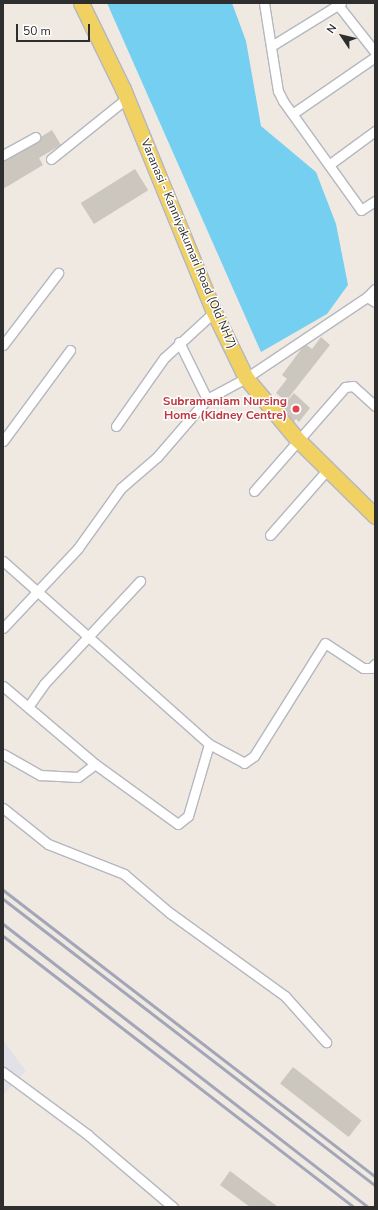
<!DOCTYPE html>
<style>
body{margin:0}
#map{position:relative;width:378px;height:1210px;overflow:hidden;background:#efe9e1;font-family:"Nunito Sans",sans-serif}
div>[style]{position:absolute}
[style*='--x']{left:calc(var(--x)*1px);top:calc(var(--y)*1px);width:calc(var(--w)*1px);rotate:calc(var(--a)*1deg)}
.industrial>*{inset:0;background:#e3e1e8}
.water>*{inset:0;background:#75cff0}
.building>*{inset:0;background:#cbc7bf;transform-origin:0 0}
.roads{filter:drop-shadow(1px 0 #b4b7c1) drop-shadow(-1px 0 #b4b7c1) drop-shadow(0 1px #b4b7c1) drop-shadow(0 -1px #b4b7c1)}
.minor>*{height:9px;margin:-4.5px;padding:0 4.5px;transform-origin:4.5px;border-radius:4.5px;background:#fff}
.primary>*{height:15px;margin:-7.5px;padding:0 7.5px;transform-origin:7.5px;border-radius:7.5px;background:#f2d163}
.rail>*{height:3px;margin:-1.5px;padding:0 1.5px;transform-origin:1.5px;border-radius:1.5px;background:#a3a6b8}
.dots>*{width:11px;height:11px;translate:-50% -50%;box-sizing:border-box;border:2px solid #fff;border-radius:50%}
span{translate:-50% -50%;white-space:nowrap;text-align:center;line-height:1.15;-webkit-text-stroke:3px #fff;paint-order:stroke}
.street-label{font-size:12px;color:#2e2e2e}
.health-label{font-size:12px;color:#be3a42;font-weight:700}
.right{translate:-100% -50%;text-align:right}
.frame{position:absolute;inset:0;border:4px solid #2e2e2e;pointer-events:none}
.north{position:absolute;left:322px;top:16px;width:40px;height:40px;-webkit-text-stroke:3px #fff;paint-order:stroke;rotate:305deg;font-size:11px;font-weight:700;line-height:16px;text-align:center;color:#2e2e2e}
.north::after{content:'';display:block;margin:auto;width:14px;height:18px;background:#2e2e2e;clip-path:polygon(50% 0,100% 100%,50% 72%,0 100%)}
.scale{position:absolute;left:16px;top:24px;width:74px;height:18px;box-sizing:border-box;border:2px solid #2e2e2e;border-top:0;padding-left:5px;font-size:12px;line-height:14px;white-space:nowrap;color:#2e2e2e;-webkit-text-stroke:3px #fff;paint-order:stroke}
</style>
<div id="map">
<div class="industrial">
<i style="clip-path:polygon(3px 1040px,26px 1071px,3px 1095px)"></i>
</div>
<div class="water">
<i style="clip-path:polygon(107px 3px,232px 3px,246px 41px,261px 126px,316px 172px,336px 224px,348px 285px,327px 314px,261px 352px)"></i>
</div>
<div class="building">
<i style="clip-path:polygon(52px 130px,61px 145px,39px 158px,43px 165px,3px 189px,3px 160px)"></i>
<i style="left:135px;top:169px;width:25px;height:64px;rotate:58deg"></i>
<i style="clip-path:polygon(321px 337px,330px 345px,286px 401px,276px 393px,287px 379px,282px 375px,305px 344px,312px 349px)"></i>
<i style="clip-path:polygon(294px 393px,310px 408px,299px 422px,296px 419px,292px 424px,285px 417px,288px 413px,282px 407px)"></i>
<i style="left:293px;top:1067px;width:87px;height:21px;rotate:38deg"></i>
<i style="clip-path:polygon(230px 1171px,278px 1207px,250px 1207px,220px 1185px)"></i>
</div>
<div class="roads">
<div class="minor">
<i style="--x:264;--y:3;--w:89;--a:81"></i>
<i style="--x:278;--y:91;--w:11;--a:63"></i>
<i style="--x:283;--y:101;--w:134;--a:54.4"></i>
<i style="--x:361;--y:210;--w:17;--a:-33"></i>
<i style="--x:338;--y:5;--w:60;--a:51.8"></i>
<i style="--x:273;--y:45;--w:80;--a:-31.7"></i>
<i style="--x:295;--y:112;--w:97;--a:-34.5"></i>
<i style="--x:3;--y:155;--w:37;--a:-29"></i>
<i style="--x:51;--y:159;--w:97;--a:-38.8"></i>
<i style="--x:330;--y:164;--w:56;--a:-36.3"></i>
<i style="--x:375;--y:289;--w:11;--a:135"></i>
<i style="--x:367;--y:297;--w:9;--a:32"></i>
<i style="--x:179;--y:342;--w:64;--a:63.8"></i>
<i style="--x:3;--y:345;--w:91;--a:-52.6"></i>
<i style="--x:116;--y:426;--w:83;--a:-54.8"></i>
<i style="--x:164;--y:358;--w:68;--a:-42.6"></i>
<i style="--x:3;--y:441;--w:113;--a:-53.6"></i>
<i style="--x:254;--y:491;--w:138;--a:-48.8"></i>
<i style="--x:345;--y:387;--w:8;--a:-7"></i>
<i style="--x:353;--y:386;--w:30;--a:42"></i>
<i style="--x:270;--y:535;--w:88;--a:-48.7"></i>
<i style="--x:3;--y:561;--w:276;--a:41.6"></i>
<i style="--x:209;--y:744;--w:40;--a:28"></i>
<i style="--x:244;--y:763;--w:12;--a:-35"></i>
<i style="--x:254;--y:756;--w:133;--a:-57.9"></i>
<i style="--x:325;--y:643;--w:45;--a:33.3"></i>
<i style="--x:363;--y:668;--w:8;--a:0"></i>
<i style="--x:371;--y:668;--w:6;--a:-45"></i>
<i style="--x:3;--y:628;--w:110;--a:-46.8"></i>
<i style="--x:78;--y:548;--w:74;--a:-54.4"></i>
<i style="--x:121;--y:488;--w:48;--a:-40.7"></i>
<i style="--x:157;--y:457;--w:77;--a:-49.2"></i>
<i style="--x:207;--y:399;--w:44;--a:-28.3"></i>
<i style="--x:246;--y:378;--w:146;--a:-33.8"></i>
<i style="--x:3;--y:686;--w:121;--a:40.3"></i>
<i style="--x:95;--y:764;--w:102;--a:35.9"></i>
<i style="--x:178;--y:824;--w:13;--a:-39"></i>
<i style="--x:188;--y:816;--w:75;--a:-73.7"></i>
<i style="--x:28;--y:707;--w:28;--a:-55"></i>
<i style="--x:44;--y:684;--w:141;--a:-47"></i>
<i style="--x:3;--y:754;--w:43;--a:29.6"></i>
<i style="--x:40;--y:775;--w:38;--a:3"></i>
<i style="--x:78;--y:777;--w:21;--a:-37"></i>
<i style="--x:3;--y:808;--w:58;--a:38.7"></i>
<i style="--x:48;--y:844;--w:82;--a:21.5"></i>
<i style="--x:124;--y:874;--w:60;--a:40.3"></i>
<i style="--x:170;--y:913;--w:142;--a:35.8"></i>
<i style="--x:285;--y:996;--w:62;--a:48.3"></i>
<i style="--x:3;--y:1072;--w:106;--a:36.5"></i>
<i style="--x:88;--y:1135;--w:111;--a:40.3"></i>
</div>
<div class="primary">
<i style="--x:81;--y:3;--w:96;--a:64"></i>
<i style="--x:123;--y:89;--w:241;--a:67.8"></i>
<i style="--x:214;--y:312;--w:73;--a:64.1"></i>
<i style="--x:246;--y:378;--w:80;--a:50.1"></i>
<i style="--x:297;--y:439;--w:110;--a:44.6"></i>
</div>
</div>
<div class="rail">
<i style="--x:3;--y:890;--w:469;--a:37.6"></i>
<i style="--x:3;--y:899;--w:469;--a:37.6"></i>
<i style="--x:3;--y:924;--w:462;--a:37.8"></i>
<i style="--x:3;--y:936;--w:443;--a:37.7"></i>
</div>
<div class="dots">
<i style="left:296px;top:409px;background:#e0444e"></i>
</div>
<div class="street-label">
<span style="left:188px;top:244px;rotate:67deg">Varanasi - Kanniyakumari Road (Old NH7)</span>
</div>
<div class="health-label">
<span class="right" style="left:287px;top:409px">Subramaniam Nursing<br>Home (Kidney Centre)</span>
</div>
<div class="frame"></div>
<div class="north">N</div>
<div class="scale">50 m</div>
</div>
